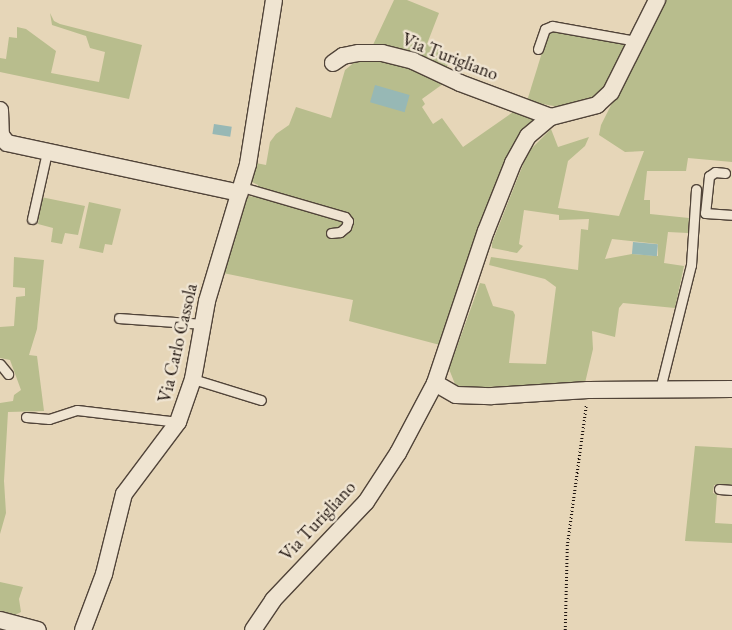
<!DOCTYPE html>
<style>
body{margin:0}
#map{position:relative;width:732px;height:630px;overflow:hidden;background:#e6d6b8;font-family:"EB Garamond",serif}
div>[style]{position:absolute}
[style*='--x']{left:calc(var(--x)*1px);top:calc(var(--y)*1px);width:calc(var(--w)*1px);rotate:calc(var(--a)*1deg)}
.green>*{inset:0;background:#b8bd8d}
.water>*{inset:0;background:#97b8b5;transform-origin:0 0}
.path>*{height:2.5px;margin-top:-1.25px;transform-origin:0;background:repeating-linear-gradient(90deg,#1f140f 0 1px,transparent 0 3.5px)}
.roads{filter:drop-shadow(1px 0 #514439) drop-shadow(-1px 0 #514439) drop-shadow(0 1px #514439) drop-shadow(0 -1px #514439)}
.service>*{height:9px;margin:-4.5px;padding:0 4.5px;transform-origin:4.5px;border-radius:4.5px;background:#efe4d1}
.minor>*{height:16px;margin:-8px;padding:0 8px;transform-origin:8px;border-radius:8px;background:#efe4d1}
span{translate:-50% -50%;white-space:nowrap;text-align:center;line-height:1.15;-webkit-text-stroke:5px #efe4d1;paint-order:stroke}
.street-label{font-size:18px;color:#1f140f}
</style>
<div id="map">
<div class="green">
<i style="clip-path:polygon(394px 0,407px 0,439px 13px,427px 44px,452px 55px,446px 69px,372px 47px)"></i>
<i style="clip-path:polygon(evenodd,664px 0,732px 0,732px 162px,688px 158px,686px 171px,647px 171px,644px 200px,650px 200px,650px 214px,689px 218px,688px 233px,668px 232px,664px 263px,684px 266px,675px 308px,623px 303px,619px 308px,615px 337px,592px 331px,593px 349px,585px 383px,463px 388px,455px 384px,449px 369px,480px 283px,485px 284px,493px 306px,513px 311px,515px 315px,509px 363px,546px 364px,556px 287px,545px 279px,489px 265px,491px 257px,578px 270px,581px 229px,588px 230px,589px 219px,559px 220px,559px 215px,524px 210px,519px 244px,523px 246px,517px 253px,492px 248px,492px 243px,528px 152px,551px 129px,558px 147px,589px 137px,585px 146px,568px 161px,558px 208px,619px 216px,644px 151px,625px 152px,599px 135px,601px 125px,664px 0,612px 239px,658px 244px,658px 256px,632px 254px,605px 259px,612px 239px)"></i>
<i style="clip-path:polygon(50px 13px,54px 21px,60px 24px,142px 45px,129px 99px,0 72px,0 58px,6px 59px,9px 37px,17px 38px,17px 27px,26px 29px,56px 51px,51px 73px,99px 82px,105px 52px,90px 48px,86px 36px,52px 25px)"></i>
<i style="clip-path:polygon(549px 30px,626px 44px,614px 77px,600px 94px,591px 99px,559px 107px,527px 101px)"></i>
<i style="clip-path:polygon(368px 58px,395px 61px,447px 81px,422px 99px,425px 104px,422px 107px,433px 124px,442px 118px,463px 147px,516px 110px,539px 118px,440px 345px,349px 321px,353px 300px,223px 273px,248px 196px,255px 197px,258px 185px,252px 182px,256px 163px,266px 165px,270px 142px,276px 134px,289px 125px,296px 107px,331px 118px,345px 70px,356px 61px)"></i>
<i style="clip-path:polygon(41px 197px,85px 206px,78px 235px,65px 233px,62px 244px,51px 242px,53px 228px,38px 224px)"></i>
<i style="clip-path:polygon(89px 202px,121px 209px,112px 245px,105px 244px,103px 253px,79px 248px)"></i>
<i style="clip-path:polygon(14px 257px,44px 260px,37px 329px,29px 355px,37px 356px,44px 411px,8px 412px,4px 481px,6px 513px,0 534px,0 403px,13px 401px,14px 395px,21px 390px,10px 360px,0 358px,0 327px,14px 326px,16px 297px,25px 296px,25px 288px,13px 287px)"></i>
<i style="clip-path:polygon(695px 446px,732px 448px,732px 486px,714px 485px,713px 493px,717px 494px,715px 523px,732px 524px,732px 543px,685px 541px)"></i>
<i style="clip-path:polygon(0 582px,23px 587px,19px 599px,21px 612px,15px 615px,0 611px)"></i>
</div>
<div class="water">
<i style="left:375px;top:85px;width:36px;height:18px;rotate:16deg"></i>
<i style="left:214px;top:124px;width:18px;height:10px;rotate:9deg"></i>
<i style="left:633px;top:242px;width:25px;height:12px;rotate:5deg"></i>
</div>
<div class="path">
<i style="--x:565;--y:630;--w:84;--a:-88.6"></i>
<i style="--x:567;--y:546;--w:142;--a:-82.3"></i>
</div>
<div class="roads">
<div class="service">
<i style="--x:538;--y:49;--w:21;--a:-71"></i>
<i style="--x:545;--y:29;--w:8;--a:-23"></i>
<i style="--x:552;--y:26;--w:85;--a:10.1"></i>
<i style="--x:725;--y:173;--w:10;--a:-174"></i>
<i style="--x:715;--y:172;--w:7;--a:146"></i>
<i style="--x:709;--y:176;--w:37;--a:96"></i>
<i style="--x:705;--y:213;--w:27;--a:4"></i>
<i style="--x:242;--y:187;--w:107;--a:16.2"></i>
<i style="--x:345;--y:217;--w:5;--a:53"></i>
<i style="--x:348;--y:221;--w:6;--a:108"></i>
<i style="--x:346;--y:227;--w:8;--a:140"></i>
<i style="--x:340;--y:232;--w:9;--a:174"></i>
<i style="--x:32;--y:219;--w:69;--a:-77.4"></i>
<i style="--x:119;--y:318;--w:84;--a:4.1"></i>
<i style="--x:0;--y:364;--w:13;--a:51"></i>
<i style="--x:193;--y:379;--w:71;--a:17.2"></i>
<i style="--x:660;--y:389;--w:128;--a:-76"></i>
<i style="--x:691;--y:265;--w:76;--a:-86.2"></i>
<i style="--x:26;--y:417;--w:23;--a:5"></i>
<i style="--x:49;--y:419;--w:29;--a:-18"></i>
<i style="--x:77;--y:410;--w:102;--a:6.8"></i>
<i style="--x:719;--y:489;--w:13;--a:4"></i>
</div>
<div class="minor">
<i style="--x:333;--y:63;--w:12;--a:-35"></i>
<i style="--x:343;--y:56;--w:16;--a:-11"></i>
<i style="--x:359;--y:53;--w:23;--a:0"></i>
<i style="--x:382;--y:53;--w:32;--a:14"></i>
<i style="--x:413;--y:61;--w:52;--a:25.1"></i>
<i style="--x:460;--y:83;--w:97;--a:20.5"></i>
<i style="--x:0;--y:110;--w:25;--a:88"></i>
<i style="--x:1;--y:135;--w:10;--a:53"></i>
<i style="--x:7;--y:143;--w:238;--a:12.1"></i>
<i style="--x:435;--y:383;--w:24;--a:30"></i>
<i style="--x:456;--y:395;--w:36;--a:2"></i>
<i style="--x:492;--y:396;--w:96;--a:-3.6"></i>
<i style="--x:588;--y:390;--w:144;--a:-0.4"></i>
<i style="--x:0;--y:620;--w:39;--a:15"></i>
<i style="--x:83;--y:630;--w:60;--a:-69.4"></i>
<i style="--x:104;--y:574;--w:82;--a:-76"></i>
<i style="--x:124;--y:494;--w:90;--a:-53.1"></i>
<i style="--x:178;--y:422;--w:46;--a:-70.8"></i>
<i style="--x:193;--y:379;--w:79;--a:-79.8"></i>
<i style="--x:207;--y:301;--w:143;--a:-73.3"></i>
<i style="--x:248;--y:164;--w:166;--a:-81"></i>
<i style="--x:253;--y:630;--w:36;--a:-56"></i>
<i style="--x:273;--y:600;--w:135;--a:-46.5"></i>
<i style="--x:366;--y:502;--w:59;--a:-56.9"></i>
<i style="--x:398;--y:453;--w:79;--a:-62.1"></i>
<i style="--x:435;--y:383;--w:160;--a:-71.5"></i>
<i style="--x:486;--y:231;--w:73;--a:-68.3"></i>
<i style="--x:513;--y:163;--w:31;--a:-61"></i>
<i style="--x:528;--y:136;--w:30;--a:-40"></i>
<i style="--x:551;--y:117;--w:48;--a:-14.6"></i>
<i style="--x:597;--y:105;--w:19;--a:-43"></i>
<i style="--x:611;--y:92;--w:103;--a:-63.4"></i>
</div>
</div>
<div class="street-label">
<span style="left:450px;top:57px;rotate:21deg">Via Turigliano</span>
<span style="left:178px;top:343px;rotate:-77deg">Via Carlo Cassola</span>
<span style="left:318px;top:521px;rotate:-47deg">Via Turigliano</span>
</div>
</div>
